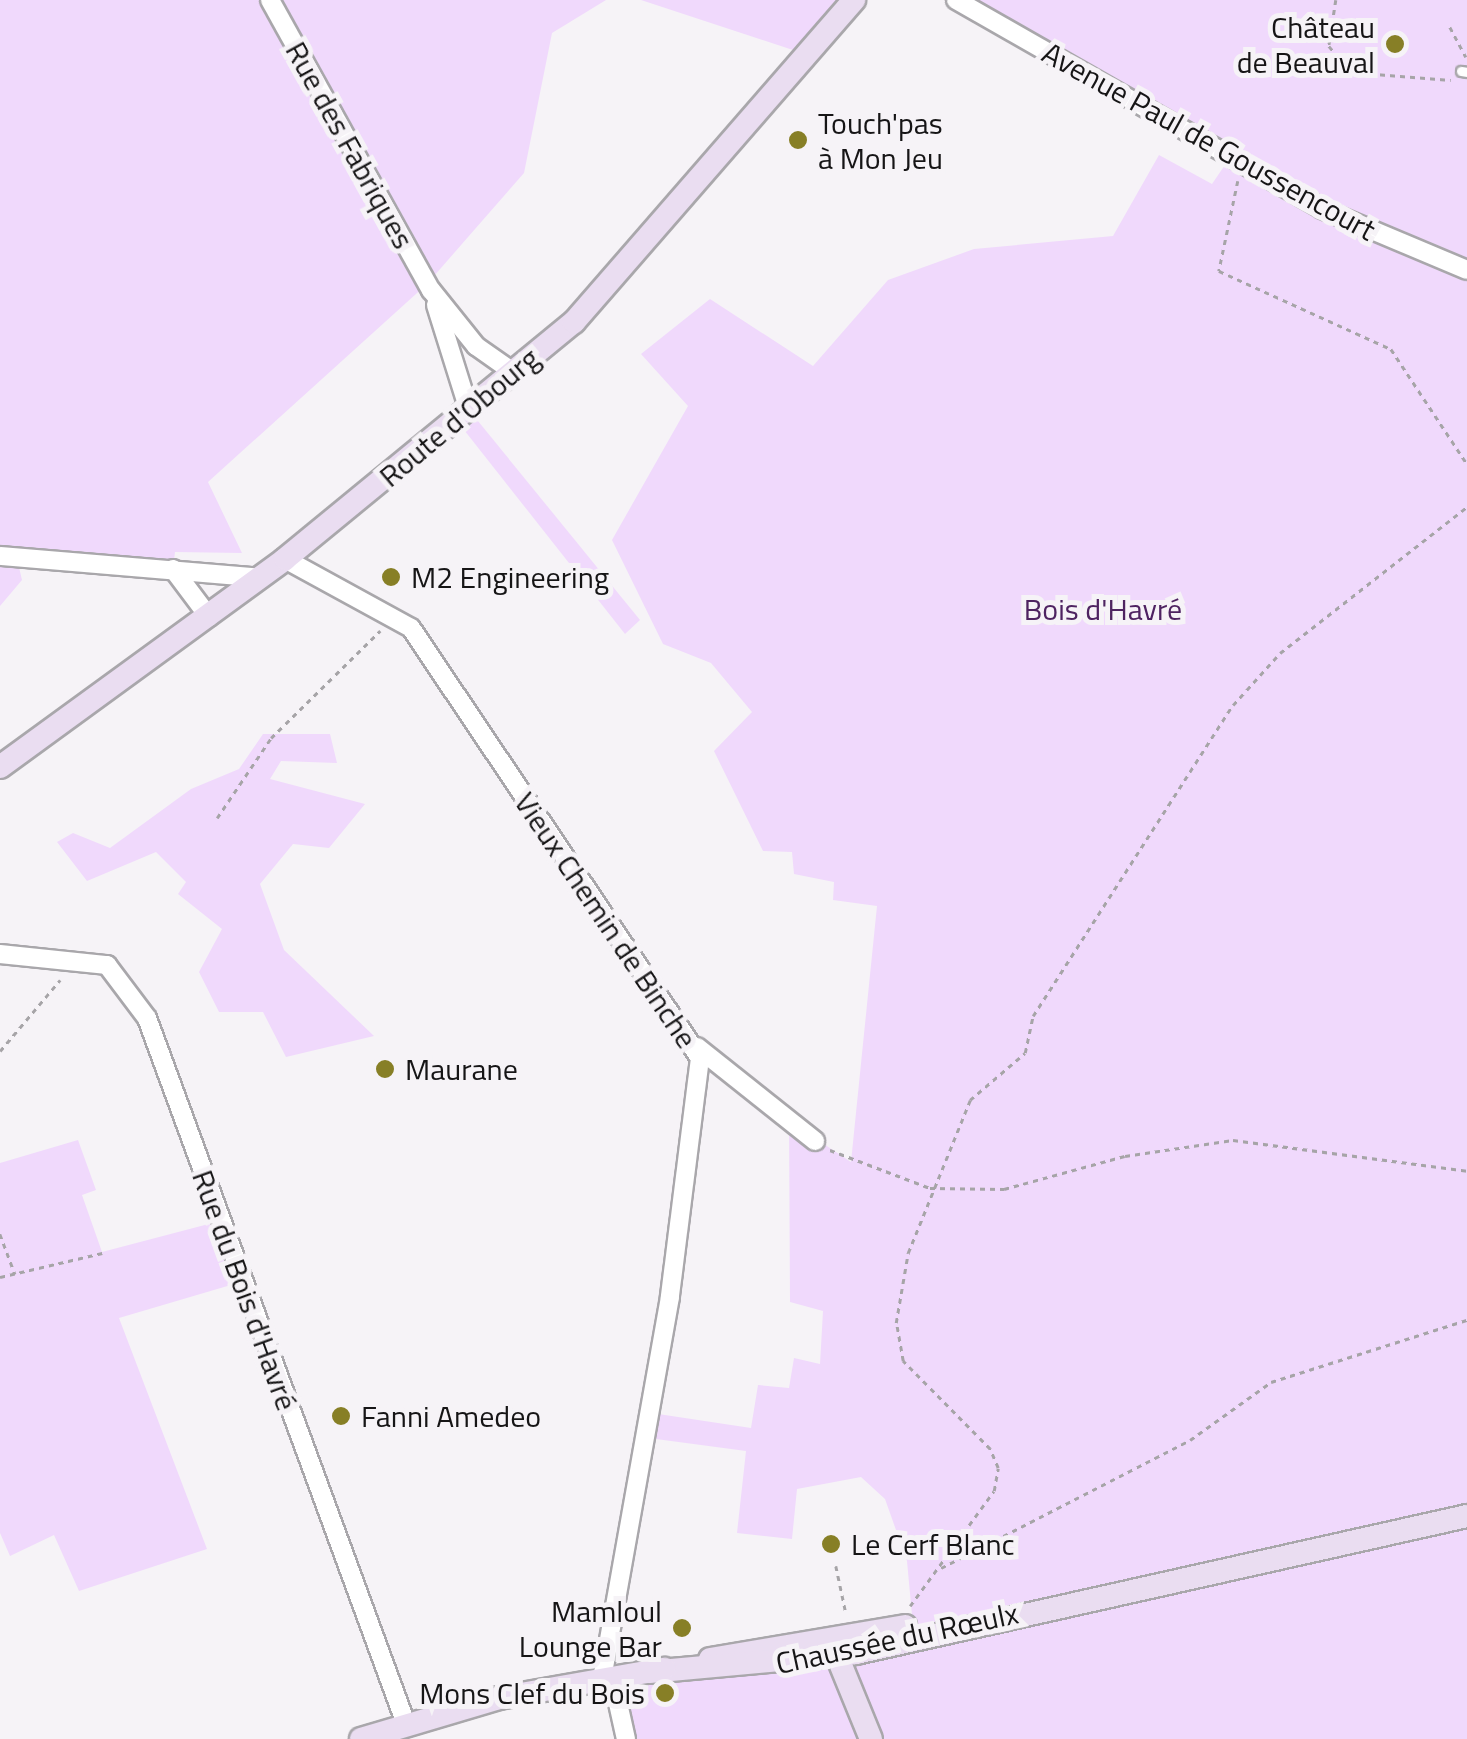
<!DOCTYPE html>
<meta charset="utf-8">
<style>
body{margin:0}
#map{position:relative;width:1467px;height:1739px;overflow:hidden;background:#f6f3f7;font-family:"Titillium Web",sans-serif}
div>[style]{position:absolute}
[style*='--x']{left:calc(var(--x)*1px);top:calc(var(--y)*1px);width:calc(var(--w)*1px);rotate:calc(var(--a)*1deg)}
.green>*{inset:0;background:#f0d9fc}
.path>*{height:2.5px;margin-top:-1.25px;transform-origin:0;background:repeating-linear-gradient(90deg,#a6a4a7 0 5px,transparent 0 10px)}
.roads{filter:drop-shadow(2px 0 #a9a7ab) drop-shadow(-2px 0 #a9a7ab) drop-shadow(0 2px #a9a7ab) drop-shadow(0 -2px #a9a7ab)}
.lane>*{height:9px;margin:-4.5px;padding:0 4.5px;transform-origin:4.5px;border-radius:4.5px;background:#fff}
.street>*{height:18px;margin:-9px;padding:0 9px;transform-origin:9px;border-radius:9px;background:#fff}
.secondary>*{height:22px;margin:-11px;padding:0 11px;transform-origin:11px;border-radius:11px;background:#eaddf1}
.dots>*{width:28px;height:28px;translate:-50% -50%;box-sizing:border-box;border:5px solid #f6f3f7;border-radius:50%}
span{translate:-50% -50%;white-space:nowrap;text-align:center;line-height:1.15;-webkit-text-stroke:10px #f6f3f7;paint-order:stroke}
.poi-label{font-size:30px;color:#161516}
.right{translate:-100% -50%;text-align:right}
.left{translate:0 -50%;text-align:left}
.street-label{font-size:30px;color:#161516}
.park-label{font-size:30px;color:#4e2361}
</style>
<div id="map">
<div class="green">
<i style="clip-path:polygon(0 0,606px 0,552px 33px,524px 173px,427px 284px,208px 482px,242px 553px,175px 552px,173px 569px,18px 563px,22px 580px,0 606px)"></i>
<i style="clip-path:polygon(641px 0,854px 0,808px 55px)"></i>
<i style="clip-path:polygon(956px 0,1467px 0,1467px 1739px,626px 1739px,612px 1676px,914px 1637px,907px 1561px,885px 1499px,861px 1477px,797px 1489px,792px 1539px,737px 1533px,746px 1451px,641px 1437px,645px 1412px,751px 1428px,758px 1385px,789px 1388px,794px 1358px,820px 1364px,823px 1311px,790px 1302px,789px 1121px,851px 1162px,877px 906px,833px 900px,834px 882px,794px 874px,792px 852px,763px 851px,714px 751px,752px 712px,711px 663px,663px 644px,612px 540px,688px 406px,641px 354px,710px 299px,813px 366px,888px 280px,974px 249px,1113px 236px,1159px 155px,1212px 184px,1229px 159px)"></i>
<i style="clip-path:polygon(469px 410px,640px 620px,625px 634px,457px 421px)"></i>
<i style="clip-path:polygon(263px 734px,330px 734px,337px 763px,281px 761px,270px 779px,365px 804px,329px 848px,293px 844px,260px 884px,284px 950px,374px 1036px,286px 1057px,263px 1012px,219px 1012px,199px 972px,222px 929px,178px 894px,186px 882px,156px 852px,87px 881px,57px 842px,73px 833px,110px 848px,191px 789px,239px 769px)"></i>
<i style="clip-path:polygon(78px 1140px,96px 1190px,82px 1195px,102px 1252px,220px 1221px,241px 1282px,119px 1318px,207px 1549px,79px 1591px,54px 1535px,10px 1556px,0 1533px,0 1163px)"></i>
</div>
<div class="path">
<i style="--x:1336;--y:0;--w:47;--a:98.7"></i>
<i style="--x:1329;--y:46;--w:33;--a:51"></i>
<i style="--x:1350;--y:72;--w:101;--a:4.5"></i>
<i style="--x:1450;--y:27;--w:34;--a:62"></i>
<i style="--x:1238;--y:181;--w:92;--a:101.9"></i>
<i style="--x:1219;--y:271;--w:189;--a:24.4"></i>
<i style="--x:1391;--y:349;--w:138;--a:56.5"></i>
<i style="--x:217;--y:818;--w:97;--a:-56"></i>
<i style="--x:271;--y:738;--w:153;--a:-44.5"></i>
<i style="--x:0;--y:1051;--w:93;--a:-49.8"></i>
<i style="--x:830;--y:1150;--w:107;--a:20.8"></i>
<i style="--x:930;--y:1188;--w:74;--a:0.8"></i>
<i style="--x:1004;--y:1189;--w:125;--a:-15.3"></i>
<i style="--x:1125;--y:1156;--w:109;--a:-8.4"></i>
<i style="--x:1233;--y:1140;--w:236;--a:7.5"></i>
<i style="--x:0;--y:1234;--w:43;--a:69.4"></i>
<i style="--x:0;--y:1277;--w:105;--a:-13.2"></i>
<i style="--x:836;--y:1566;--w:48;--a:78"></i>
<i style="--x:941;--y:1568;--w:280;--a:-27.2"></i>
<i style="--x:1190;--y:1440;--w:100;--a:-35.6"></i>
<i style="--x:1271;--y:1382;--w:206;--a:-17.6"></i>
<i style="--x:910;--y:1606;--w:142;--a:-53.9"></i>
<i style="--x:994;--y:1491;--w:23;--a:-80"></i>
<i style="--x:998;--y:1468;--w:21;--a:-113"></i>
<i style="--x:990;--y:1449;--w:124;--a:-134.7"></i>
<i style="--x:903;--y:1361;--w:39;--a:-100"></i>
<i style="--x:896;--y:1323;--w:71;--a:-80.3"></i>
<i style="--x:908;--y:1253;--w:165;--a:-67.9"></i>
<i style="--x:970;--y:1100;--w:72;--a:-40.5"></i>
<i style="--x:1025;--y:1053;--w:38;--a:-78"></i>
<i style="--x:1033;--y:1016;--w:370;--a:-57.3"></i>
<i style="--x:1233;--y:705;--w:70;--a:-47.9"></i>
<i style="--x:1280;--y:653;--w:237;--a:-38"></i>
</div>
<div class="roads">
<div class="lane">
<i style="--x:1461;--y:71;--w:6;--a:9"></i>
</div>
<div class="street">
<i style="--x:270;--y:0;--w:332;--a:61"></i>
<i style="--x:431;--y:290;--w:72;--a:51.2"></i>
<i style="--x:476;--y:346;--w:45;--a:35.1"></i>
<i style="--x:956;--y:0;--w:421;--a:29.7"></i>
<i style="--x:1322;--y:209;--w:157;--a:22.8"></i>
<i style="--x:436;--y:305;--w:110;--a:72.6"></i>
<i style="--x:0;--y:556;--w:261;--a:4.8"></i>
<i style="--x:285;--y:559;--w:144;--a:28.7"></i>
<i style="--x:411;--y:628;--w:518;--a:56.1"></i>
<i style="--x:700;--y:1058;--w:241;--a:97.2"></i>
<i style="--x:670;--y:1297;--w:387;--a:100.1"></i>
<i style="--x:173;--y:569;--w:60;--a:53.1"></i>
<i style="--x:0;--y:954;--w:108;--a:5.9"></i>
<i style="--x:107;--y:965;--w:66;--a:53"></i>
<i style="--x:147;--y:1018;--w:752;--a:69.85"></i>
<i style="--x:697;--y:1047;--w:151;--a:38.5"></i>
<i style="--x:612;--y:1676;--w:65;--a:77.5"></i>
</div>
<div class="secondary">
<i style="--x:0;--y:767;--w:353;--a:-36.1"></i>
<i style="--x:285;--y:559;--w:374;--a:-39.4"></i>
<i style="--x:574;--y:322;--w:427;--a:-49"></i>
<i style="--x:831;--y:1641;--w:106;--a:67.8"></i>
<i style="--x:710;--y:1659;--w:198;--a:-9.6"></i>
<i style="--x:649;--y:1672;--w:208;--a:-5.2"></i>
<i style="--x:856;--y:1653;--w:626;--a:-12.64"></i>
<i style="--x:361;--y:1739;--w:144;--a:-16.5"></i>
<i style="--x:499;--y:1698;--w:168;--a:-10"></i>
</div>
</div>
<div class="dots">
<i style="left:1395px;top:44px;background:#877f26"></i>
<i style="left:798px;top:140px;background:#877f26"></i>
<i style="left:391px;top:577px;background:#877f26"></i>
<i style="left:385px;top:1069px;background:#877f26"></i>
<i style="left:341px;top:1416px;background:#877f26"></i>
<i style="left:831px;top:1544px;background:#877f26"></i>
<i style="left:682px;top:1628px;background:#877f26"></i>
<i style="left:665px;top:1693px;background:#877f26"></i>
</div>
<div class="poi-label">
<span class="right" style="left:1375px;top:44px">Château<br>de Beauval</span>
<span class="left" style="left:818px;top:140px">Touch'pas<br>à Mon Jeu</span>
<span class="left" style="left:411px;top:577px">M2 Engineering</span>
<span class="left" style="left:405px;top:1069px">Maurane</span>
<span class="left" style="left:361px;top:1416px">Fanni Amedeo</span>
<span class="left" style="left:851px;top:1544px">Le Cerf Blanc</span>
<span class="right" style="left:662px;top:1628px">Mamloul<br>Lounge Bar</span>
<span class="right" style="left:645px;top:1693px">Mons Clef du Bois</span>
</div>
<div class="street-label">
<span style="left:1209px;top:141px;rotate:29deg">Avenue Paul de Goussencourt</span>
<span style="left:350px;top:145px;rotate:61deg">Rue des Fabriques</span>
<span style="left:459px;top:417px;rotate:-40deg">Route d'Obourg</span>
<span style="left:606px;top:920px;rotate:56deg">Vieux Chemin de Binche</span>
<span style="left:245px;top:1290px;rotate:70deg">Rue du Bois d'Havré</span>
<span style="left:897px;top:1638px;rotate:-12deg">Chaussée du Rœulx</span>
</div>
<div class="park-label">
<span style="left:1103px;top:609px">Bois d'Havré</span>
</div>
</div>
